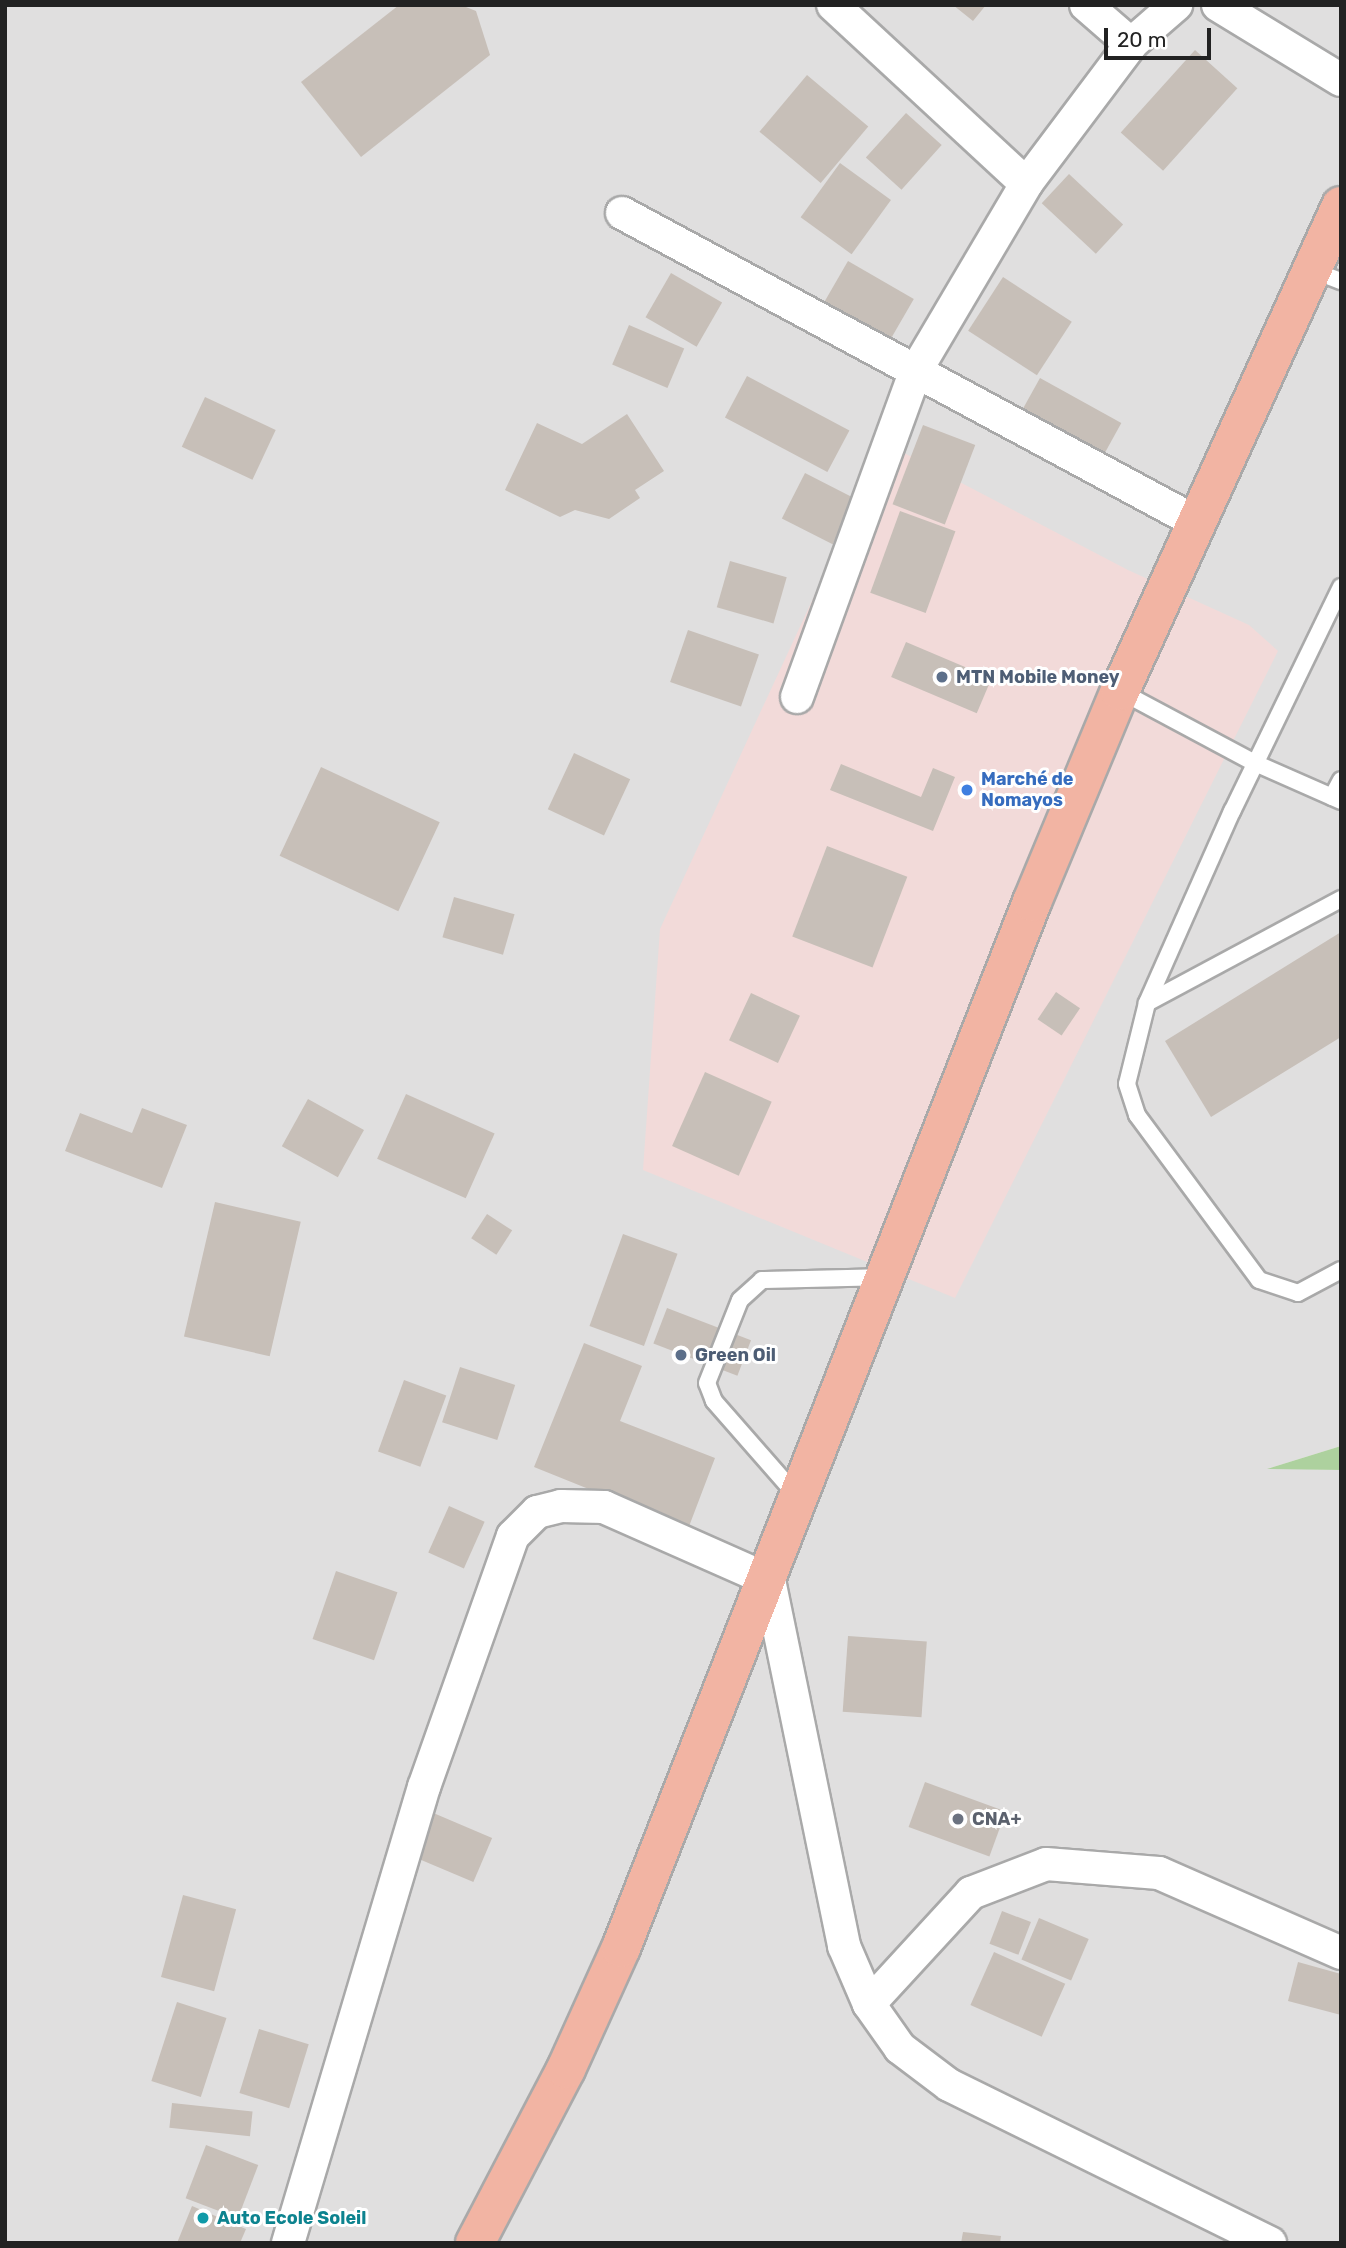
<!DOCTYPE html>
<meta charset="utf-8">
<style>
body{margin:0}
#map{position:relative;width:1346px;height:2248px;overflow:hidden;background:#f2efe9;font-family:Rubik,sans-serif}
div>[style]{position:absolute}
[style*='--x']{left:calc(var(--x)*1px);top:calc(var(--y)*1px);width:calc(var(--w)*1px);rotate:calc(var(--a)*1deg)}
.residential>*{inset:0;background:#e0dfdf}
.commercial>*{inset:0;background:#f2dad9}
.forest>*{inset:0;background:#add19e}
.building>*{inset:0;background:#c7bfb8;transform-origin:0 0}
.roads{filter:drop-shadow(2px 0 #a9a9a9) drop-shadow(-2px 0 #a9a9a9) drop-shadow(0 2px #a9a9a9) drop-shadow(0 -2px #a9a9a9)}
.service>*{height:16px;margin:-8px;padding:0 8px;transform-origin:8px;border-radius:8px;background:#fff}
.minor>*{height:32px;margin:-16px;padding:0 16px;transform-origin:16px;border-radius:16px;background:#fff}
.trunk>*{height:38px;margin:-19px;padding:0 19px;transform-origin:19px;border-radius:19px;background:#f2b4a3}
.dots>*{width:19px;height:19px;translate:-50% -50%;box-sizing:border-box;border:4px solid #fff;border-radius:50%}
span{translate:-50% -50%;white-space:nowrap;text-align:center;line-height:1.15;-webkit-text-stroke:6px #fff;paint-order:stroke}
.service-label{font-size:18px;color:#4e5e75;font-weight:700}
.left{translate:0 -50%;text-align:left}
.shop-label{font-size:18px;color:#366cbe;font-weight:700}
.worship-label{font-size:18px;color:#5b616d;font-weight:700}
.culture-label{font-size:18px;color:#0d838f;font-weight:700}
.frame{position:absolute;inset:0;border:7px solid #222;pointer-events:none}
.scale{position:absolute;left:1104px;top:28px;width:107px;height:32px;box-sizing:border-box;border:4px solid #222;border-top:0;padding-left:9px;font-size:21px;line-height:24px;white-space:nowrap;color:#222;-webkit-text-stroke:5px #fff;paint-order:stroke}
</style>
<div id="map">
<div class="residential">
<i style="clip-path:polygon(5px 5px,1341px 5px,1341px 1446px,1270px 1468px,1341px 1470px,1341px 2243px,5px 2243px)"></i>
</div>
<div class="commercial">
<i style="clip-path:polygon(885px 443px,1128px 570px,1249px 625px,1278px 651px,955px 1298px,643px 1170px,660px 929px)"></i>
</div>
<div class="forest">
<i style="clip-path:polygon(1341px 1446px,1341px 1470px,1267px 1469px)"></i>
</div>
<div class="building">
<i style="clip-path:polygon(399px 5px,461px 5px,476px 11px,490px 55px,361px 157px,301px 82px)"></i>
<i style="clip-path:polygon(953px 5px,986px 5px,973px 21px)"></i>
<i style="left:1195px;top:50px;width:57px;height:111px;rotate:42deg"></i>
<i style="left:807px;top:75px;width:80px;height:74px;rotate:40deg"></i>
<i style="left:906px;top:113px;width:48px;height:60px;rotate:42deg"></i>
<i style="left:840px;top:163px;width:63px;height:67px;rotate:36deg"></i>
<i style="left:1069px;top:174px;width:74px;height:40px;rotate:43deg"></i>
<i style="left:848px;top:261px;width:76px;height:48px;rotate:30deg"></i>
<i style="left:671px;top:273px;width:59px;height:51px;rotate:30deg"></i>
<i style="left:1003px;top:277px;width:82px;height:64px;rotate:33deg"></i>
<i style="left:629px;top:325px;width:60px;height:43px;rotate:23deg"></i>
<i style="left:747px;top:376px;width:116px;height:47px;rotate:28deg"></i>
<i style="left:1040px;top:378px;width:93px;height:43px;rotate:29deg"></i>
<i style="left:205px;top:397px;width:78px;height:55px;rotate:25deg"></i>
<i style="clip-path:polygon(627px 414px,664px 471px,635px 490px,640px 498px,609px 519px,575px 510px,560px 517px,505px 490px,537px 423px,582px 444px)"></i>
<i style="left:923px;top:425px;width:56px;height:85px;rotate:21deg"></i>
<i style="left:805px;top:473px;width:57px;height:51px;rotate:27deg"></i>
<i style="left:900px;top:511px;width:59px;height:87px;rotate:20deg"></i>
<i style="left:730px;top:561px;width:59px;height:48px;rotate:16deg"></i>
<i style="left:688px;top:630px;width:75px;height:55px;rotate:19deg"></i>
<i style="left:906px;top:642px;width:93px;height:38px;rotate:23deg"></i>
<i style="left:574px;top:753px;width:62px;height:62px;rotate:25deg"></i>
<i style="clip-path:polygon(841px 764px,921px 797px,933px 768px,955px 777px,933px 831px,830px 790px)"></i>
<i style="left:321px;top:767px;width:131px;height:98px;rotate:25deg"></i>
<i style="left:827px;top:846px;width:86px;height:97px;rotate:21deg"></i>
<i style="left:454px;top:897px;width:63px;height:42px;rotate:16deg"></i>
<i style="clip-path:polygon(1341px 932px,1341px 1037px,1211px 1117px,1165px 1041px)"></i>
<i style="left:1056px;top:992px;width:29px;height:33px;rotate:34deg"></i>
<i style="left:751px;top:993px;width:54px;height:52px;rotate:25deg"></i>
<i style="left:705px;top:1072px;width:73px;height:81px;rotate:24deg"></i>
<i style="left:406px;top:1094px;width:97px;height:71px;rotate:24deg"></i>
<i style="left:308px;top:1099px;width:64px;height:54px;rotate:29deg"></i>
<i style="clip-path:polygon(142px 1108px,187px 1125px,162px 1188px,65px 1151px,80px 1113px,132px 1133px)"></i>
<i style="left:215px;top:1202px;width:88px;height:138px;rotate:13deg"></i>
<i style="left:487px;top:1214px;width:30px;height:29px;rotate:33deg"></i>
<i style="left:623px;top:1234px;width:58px;height:98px;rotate:20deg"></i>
<i style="left:667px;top:1308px;width:90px;height:38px;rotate:21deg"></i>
<i style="clip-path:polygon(584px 1343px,642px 1366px,620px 1421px,715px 1458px,688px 1529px,534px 1467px)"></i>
<i style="left:460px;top:1367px;width:58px;height:58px;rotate:18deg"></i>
<i style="left:404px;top:1380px;width:45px;height:76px;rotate:20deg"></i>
<i style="left:449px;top:1506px;width:39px;height:51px;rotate:24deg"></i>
<i style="left:336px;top:1571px;width:65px;height:72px;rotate:19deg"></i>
<i style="left:848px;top:1636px;width:79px;height:76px;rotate:4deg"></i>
<i style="left:925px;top:1782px;width:86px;height:48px;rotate:20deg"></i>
<i style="left:424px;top:1809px;width:74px;height:48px;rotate:23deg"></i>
<i style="left:183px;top:1895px;width:55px;height:85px;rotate:15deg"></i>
<i style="left:1002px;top:1911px;width:31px;height:35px;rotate:21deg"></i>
<i style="left:1039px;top:1918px;width:54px;height:45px;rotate:23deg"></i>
<i style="left:994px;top:1952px;width:78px;height:58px;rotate:24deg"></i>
<i style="clip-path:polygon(1298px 1962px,1341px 1974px,1341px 2015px,1288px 2001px)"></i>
<i style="left:177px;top:2002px;width:52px;height:83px;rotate:18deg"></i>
<i style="left:259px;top:2029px;width:52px;height:67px;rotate:17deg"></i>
<i style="left:172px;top:2103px;width:81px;height:25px;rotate:6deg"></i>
<i style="left:206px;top:2145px;width:56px;height:57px;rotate:21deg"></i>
<i style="clip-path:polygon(192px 2206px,246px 2229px,240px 2243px,177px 2243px)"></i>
<i style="clip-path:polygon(963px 2232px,1001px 2236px,1000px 2243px,961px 2243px)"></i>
</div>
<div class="roads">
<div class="service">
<i style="--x:1312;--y:270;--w:31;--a:21"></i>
<i style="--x:1341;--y:587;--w:249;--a:115.9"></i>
<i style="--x:1232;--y:811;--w:210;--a:113.9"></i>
<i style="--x:1147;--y:1003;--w:83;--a:103.9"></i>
<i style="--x:1127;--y:1084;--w:33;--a:72"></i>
<i style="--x:1137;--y:1115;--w:205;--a:53.5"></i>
<i style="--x:1259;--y:1280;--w:41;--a:18.4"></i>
<i style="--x:1298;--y:1293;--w:49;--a:-28.1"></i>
<i style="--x:1120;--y:691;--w:153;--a:28.1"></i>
<i style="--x:1255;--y:763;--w:94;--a:23.8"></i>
<i style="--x:1332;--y:797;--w:19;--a:-62"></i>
<i style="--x:1147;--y:1003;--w:220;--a:-28.2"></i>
<i style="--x:798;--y:1497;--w:128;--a:-131.2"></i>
<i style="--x:714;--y:1401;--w:19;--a:-111"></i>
<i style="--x:707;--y:1383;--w:89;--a:-68.3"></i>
<i style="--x:740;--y:1300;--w:30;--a:-42"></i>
<i style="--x:762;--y:1280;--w:119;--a:-1.4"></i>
</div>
<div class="minor">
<i style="--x:833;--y:5;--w:263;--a:42.8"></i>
<i style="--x:1086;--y:5;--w:60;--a:40.9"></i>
<i style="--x:1218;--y:5;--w:144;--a:31.4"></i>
<i style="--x:622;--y:213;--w:652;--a:28.29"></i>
<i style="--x:797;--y:697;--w:346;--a:-70"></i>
<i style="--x:915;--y:372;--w:218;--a:-59.4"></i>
<i style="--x:1026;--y:184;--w:175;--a:-53.1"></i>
<i style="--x:1131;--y:44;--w:60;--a:-40.9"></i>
<i style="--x:869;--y:2004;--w:151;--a:-47.4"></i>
<i style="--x:971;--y:1893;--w:80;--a:-21.1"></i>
<i style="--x:1046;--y:1864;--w:113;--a:4.6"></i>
<i style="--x:1159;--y:1873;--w:199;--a:23.7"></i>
<i style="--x:288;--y:2243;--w:476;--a:-73.4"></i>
<i style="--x:424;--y:1787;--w:266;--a:-70.5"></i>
<i style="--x:513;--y:1536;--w:34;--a:-45"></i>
<i style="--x:537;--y:1512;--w:25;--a:-14"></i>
<i style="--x:561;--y:1506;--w:43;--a:1.3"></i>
<i style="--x:604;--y:1507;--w:180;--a:23.9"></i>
<i style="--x:769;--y:1580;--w:374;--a:78.4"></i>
<i style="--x:844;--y:1946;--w:63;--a:66.7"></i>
<i style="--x:869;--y:2004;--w:54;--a:54.8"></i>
<i style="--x:900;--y:2048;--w:61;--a:37.1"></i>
<i style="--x:949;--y:2085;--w:358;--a:26.2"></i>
</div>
<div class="trunk">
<i style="--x:475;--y:2243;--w:196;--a:-62.4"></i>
<i style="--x:566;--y:2069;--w:133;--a:-65.6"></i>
<i style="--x:621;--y:1948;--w:1124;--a:-68.55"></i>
<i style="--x:1032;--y:902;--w:229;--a:-67.4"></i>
<i style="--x:1120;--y:691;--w:533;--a:-65.5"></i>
</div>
</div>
<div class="dots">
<i style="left:942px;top:677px;background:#5c6f8a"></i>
<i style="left:967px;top:790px;background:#3f7fe0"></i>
<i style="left:681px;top:1355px;background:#5c6f8a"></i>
<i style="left:958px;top:1819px;background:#6b7280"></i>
<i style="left:203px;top:2218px;background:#0f9aa8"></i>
</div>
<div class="service-label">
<span class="left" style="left:956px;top:677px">MTN Mobile Money</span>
<span class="left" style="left:695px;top:1355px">Green Oil</span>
</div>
<div class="shop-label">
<span class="left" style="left:981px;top:790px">Marché de<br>Nomayos</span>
</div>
<div class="worship-label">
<span class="left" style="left:972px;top:1819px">CNA+</span>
</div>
<div class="culture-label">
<span class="left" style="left:217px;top:2218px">Auto Ecole Soleil</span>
</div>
<div class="frame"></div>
<div class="scale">20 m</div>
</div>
